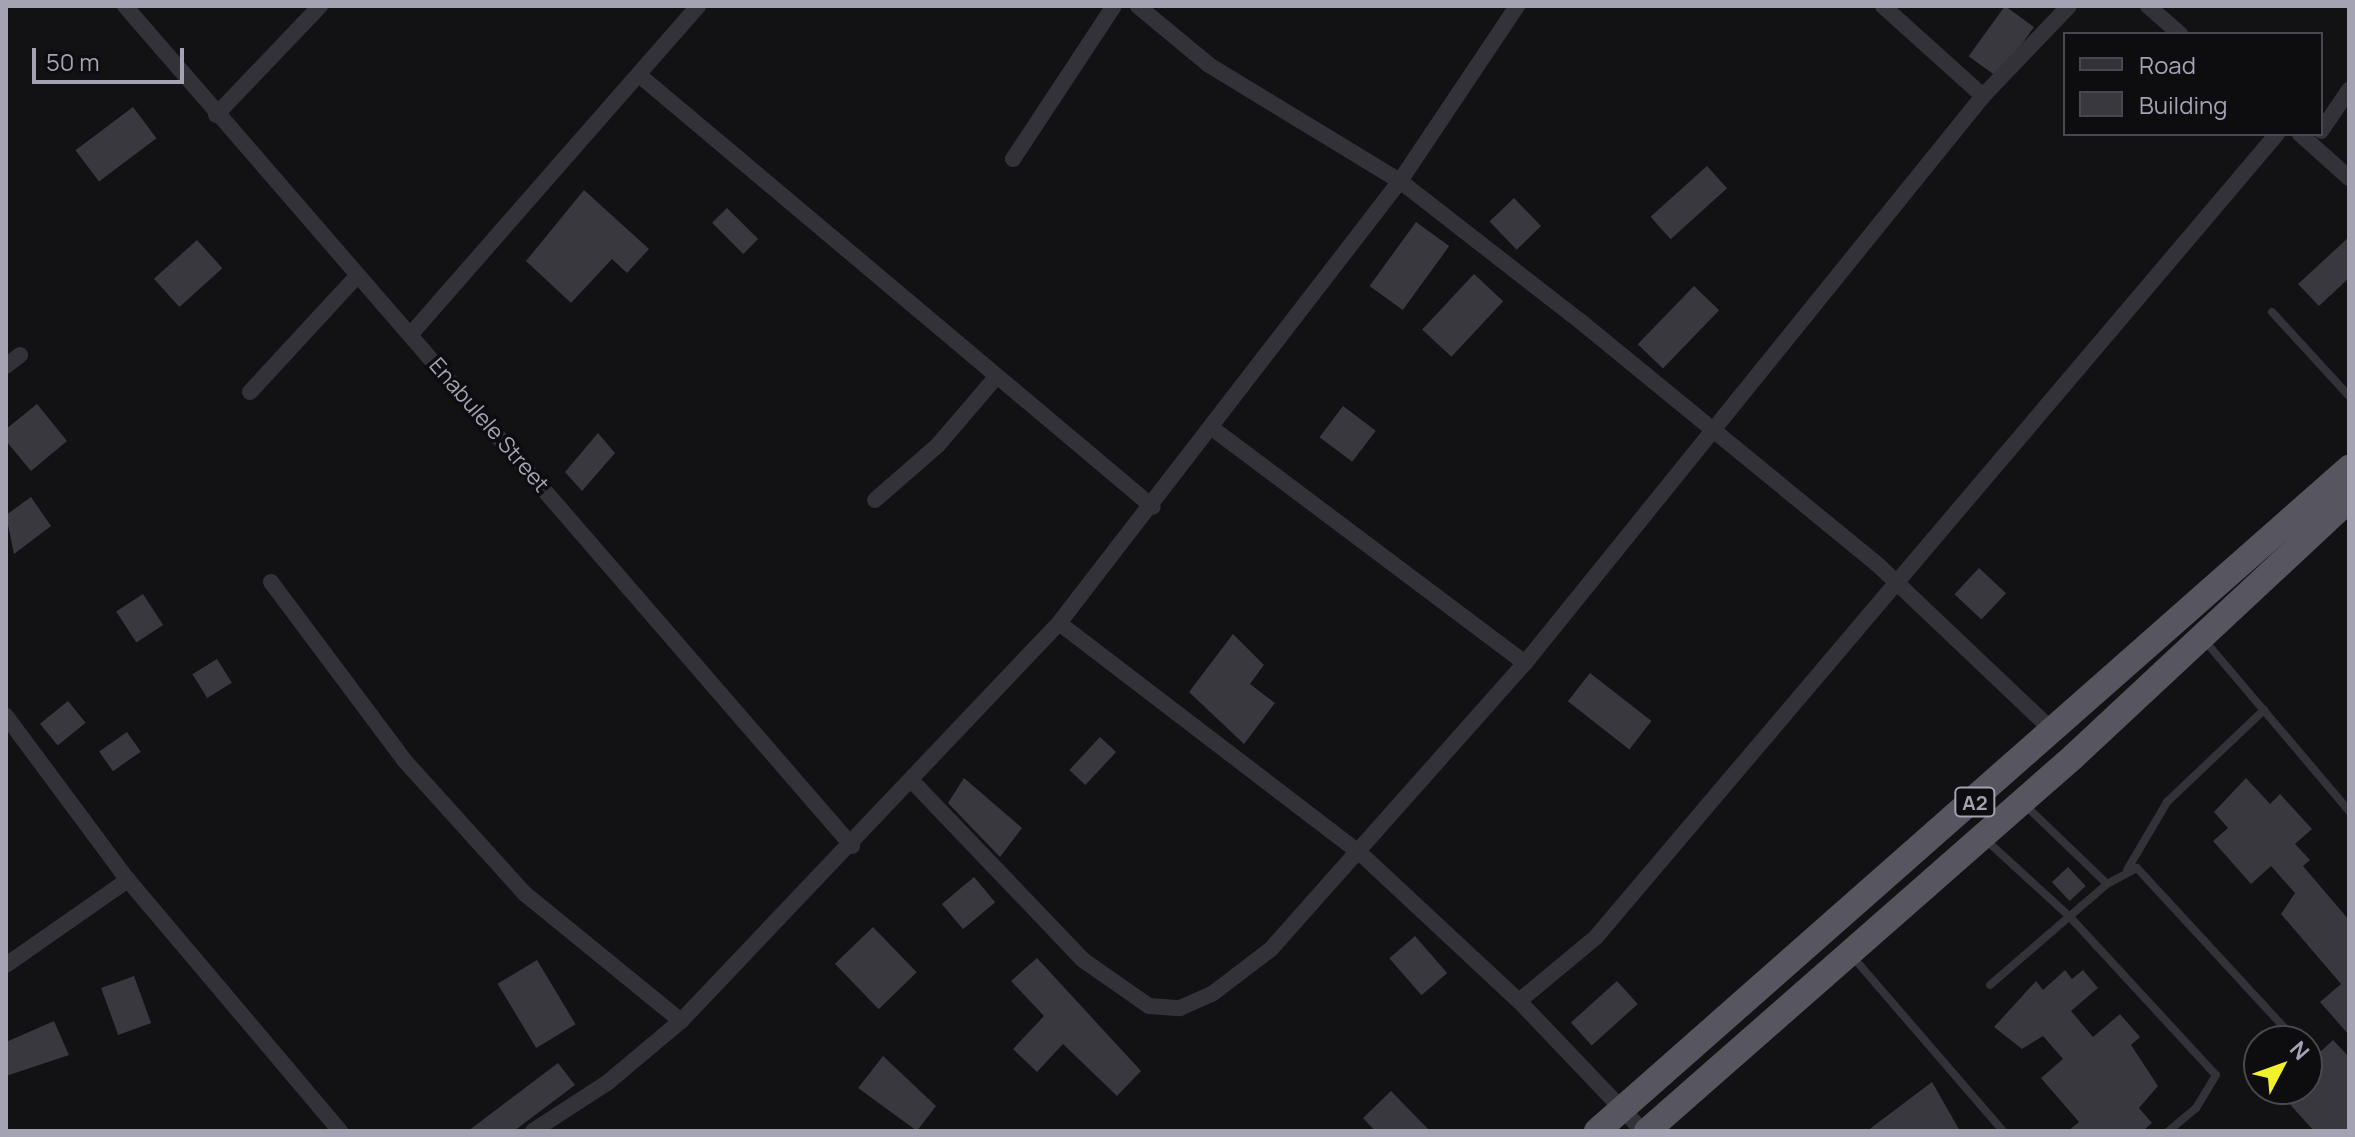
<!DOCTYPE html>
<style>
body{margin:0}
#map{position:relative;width:2355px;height:1137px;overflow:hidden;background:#121113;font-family:Manrope,sans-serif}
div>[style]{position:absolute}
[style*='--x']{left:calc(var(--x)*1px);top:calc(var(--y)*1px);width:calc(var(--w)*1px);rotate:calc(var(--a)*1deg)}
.building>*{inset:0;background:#39383e;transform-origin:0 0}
.service>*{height:8px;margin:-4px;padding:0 4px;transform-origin:4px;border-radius:4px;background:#333238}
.minor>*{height:16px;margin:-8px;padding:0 8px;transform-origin:8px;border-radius:8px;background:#333238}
.trunk>*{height:26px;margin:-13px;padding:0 13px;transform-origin:13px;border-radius:13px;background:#575660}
span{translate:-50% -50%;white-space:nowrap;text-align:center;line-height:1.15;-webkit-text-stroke:7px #0d0c0e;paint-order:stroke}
.shield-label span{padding:2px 6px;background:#0d0c0e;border:2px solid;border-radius:6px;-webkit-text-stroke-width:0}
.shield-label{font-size:20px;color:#a3a3b4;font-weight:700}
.street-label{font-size:22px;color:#a3a3b4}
.frame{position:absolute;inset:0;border:8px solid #a3a3b4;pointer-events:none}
.legend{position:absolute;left:2063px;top:32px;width:260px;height:104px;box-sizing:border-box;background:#0d0c0e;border:2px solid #494850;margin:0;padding:10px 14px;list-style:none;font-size:24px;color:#a3a3b4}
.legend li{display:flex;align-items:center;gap:16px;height:40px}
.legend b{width:40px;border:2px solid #494850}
.north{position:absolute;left:2243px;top:1025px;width:80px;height:80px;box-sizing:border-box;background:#0d0c0e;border:2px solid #494850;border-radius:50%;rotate:49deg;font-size:22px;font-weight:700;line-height:32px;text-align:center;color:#a3a3b4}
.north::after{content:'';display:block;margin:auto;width:28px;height:36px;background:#f0f12b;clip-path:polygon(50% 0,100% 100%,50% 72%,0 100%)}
.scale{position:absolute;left:32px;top:48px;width:152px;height:36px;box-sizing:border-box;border:4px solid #a3a3b4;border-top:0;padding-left:10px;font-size:24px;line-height:28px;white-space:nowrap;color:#a3a3b4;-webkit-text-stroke:6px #0d0c0e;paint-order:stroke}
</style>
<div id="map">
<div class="building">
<i style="left:2005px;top:6px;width:36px;height:62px;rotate:36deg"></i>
<i style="left:133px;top:107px;width:39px;height:72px;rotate:53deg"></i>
<i style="left:1707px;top:166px;width:30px;height:76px;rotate:48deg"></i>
<i style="clip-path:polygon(584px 190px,649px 249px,627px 273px,612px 259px,571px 303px,526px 261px)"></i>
<i style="left:1514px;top:198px;width:39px;height:34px;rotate:46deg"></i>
<i style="left:727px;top:208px;width:44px;height:21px;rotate:45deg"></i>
<i style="left:1416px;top:222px;width:41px;height:79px;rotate:36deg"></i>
<i style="clip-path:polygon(2349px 237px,2349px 278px,2319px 306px,2298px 284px)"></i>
<i style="left:197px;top:240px;width:38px;height:58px;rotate:48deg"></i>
<i style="left:1474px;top:274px;width:40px;height:76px;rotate:43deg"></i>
<i style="left:1694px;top:286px;width:35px;height:81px;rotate:44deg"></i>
<i style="clip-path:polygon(37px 404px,67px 441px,31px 471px,6px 441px,6px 429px)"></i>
<i style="left:1343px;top:406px;width:41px;height:39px;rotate:37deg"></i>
<i style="clip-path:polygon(598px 433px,615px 453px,582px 491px,565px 472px)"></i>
<i style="clip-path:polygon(31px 497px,51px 526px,14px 554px,6px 515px)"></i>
<i style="left:1979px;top:568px;width:37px;height:36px;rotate:43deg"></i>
<i style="left:143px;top:594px;width:37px;height:32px;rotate:57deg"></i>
<i style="clip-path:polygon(1233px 634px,1264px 665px,1250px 684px,1275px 703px,1244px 744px,1189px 692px)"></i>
<i style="left:217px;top:659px;width:28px;height:29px;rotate:58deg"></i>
<i style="left:1590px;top:673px;width:78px;height:36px;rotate:38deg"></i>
<i style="left:68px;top:701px;width:28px;height:36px;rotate:51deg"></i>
<i style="left:127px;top:732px;width:24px;height:34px;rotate:55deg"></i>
<i style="left:1100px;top:737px;width:22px;height:45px;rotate:43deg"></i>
<i style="clip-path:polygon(964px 778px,1022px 828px,1000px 857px,948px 803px)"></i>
<i style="clip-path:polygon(2246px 778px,2270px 804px,2280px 794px,2312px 829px,2295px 844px,2310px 860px,2303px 866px,2349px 920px,2349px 1035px,2320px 1002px,2341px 984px,2281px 914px,2295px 893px,2271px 866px,2251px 884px,2213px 841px,2228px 828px,2214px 812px)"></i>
<i style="left:2068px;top:867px;width:26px;height:22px;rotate:47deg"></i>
<i style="left:974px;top:877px;width:33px;height:42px;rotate:50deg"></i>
<i style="left:873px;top:927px;width:63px;height:53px;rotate:46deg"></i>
<i style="left:1415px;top:936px;width:49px;height:34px;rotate:49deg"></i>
<i style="clip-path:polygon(1037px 958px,1141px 1071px,1117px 1096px,1063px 1044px,1037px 1072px,1013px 1049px,1044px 1016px,1011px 981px)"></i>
<i style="left:537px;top:960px;width:75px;height:46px;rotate:59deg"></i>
<i style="clip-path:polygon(2065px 970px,2072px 979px,2083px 970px,2098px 988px,2071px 1011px,2093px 1037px,2120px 1014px,2140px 1037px,2131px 1045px,2158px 1086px,2139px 1108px,2152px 1123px,2143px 1131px,2068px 1131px,2079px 1122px,2041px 1078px,2063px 1059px,2043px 1036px,2022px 1049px,1994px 1027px,2036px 981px,2043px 990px)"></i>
<i style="left:134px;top:976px;width:50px;height:35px;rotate:70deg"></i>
<i style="left:1617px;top:981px;width:31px;height:62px;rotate:48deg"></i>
<i style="clip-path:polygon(54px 1021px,69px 1055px,6px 1076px,6px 1042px)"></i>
<i style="clip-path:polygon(2333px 1040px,2349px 1057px,2349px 1131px,2314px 1131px,2276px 1089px,2307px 1089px,2307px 1064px)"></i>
<i style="clip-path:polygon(883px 1056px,936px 1106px,917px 1131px,858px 1088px)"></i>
<i style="clip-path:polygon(558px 1063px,575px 1085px,514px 1131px,468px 1131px)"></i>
<i style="clip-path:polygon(1932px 1082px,1960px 1131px,1867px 1131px)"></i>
<i style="clip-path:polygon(1391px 1091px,1430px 1131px,1375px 1131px,1363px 1118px)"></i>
</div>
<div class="service">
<i style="--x:2272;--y:312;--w:114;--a:47.5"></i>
<i style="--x:2205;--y:641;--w:223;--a:49.7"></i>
<i style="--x:2024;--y:804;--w:115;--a:43.9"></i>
<i style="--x:1986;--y:840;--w:114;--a:42.5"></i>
<i style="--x:2070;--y:917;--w:215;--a:47.3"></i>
<i style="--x:2216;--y:1075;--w:39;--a:121"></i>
<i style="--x:2196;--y:1108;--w:35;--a:140"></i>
<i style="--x:2127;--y:870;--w:79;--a:-59.5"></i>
<i style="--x:2167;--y:802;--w:134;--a:-43.5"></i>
<i style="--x:1852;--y:956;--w:231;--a:49.2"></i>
<i style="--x:1990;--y:985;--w:155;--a:-40.8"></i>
<i style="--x:2107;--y:884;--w:34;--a:-28"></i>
<i style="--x:2137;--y:868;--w:230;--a:47.3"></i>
</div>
<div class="minor">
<i style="--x:125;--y:6;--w:1111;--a:49.12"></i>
<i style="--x:1138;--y:6;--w:92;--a:39.7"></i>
<i style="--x:1209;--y:65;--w:223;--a:31.3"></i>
<i style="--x:1400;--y:181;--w:228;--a:37.9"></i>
<i style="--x:1580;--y:321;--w:384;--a:39.3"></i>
<i style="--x:1877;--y:564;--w:245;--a:43.5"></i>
<i style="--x:1883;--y:6;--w:135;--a:42"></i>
<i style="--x:2148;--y:6;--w:43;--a:41.2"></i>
<i style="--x:639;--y:75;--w:671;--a:40.05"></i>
<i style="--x:216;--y:115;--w:151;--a:-46.3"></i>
<i style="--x:2321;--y:131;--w:50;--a:-55.7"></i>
<i style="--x:2300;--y:134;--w:66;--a:41.9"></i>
<i style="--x:1013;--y:159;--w:183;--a:-56.6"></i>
<i style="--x:411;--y:334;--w:436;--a:-48.8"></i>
<i style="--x:6;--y:366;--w:18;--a:-38"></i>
<i style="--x:250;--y:392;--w:159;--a:-47.3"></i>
<i style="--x:875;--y:500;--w:84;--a:-41.1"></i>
<i style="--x:938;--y:445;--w:89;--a:-49.5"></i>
<i style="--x:271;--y:582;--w:222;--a:53.2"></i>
<i style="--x:404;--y:760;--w:179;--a:47.9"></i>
<i style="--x:524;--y:893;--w:203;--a:39.2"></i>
<i style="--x:1059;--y:623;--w:377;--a:37.4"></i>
<i style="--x:1359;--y:852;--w:219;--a:43"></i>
<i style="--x:1519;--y:1001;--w:180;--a:46.4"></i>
<i style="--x:1525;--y:663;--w:729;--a:-51.07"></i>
<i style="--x:1983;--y:96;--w:124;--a:-46.3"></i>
<i style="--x:6;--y:716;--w:204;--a:53.4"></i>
<i style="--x:128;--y:880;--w:329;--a:49.8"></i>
<i style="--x:913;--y:782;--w:246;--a:46.3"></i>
<i style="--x:1083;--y:960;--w:80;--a:34.9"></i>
<i style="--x:1149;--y:1006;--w:31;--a:4"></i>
<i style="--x:1180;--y:1008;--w:35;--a:-24"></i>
<i style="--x:1212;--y:994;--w:74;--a:-37.3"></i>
<i style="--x:1271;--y:949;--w:383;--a:-48.4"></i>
<i style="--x:1525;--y:663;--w:388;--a:-143.1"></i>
<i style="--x:6;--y:965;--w:149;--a:-34.9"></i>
<i style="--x:1519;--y:1001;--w:100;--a:-39.7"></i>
<i style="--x:1596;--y:937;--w:1053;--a:-49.7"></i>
<i style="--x:533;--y:1131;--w:88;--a:-33"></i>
<i style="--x:607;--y:1083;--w:97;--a:-40"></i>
<i style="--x:681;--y:1021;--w:549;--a:-46.48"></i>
<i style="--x:1059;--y:623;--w:558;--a:-52.35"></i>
<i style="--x:1400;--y:181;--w:211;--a:-56.2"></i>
</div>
<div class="trunk">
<i style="--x:1597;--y:1131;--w:1003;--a:-41.4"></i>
<i style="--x:1647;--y:1131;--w:567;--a:-41.28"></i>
<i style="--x:2073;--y:757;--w:377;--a:-43"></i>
</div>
<div class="shield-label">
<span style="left:1975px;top:802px">A2</span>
</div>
<div class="street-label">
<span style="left:489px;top:425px;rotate:49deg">Enabulele Street</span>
</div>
<div class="frame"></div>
<ul class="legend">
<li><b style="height:10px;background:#333238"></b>Road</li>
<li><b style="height:22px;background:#39383e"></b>Building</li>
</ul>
<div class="north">N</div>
<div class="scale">50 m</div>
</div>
